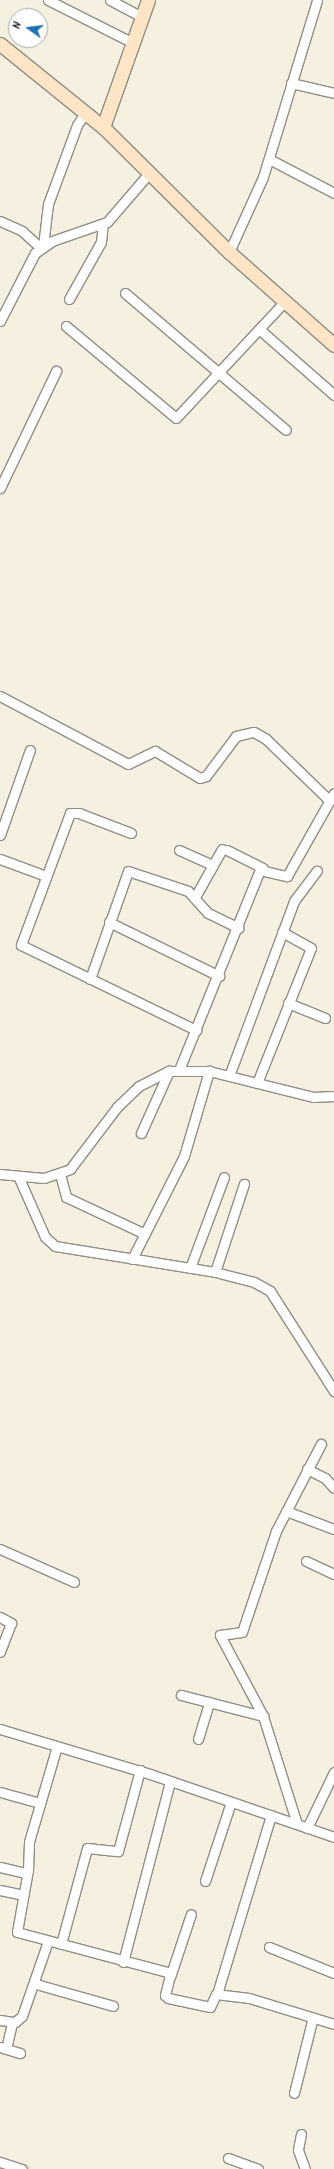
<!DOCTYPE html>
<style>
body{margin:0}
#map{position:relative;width:334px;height:2169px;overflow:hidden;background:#f5f0df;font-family:Kalam,sans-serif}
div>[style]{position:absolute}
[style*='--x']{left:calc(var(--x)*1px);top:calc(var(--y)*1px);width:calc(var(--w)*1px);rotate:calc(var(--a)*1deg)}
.roads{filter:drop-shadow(1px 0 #908e85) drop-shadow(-1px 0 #908e85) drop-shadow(0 1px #908e85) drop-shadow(0 -1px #908e85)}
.street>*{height:9px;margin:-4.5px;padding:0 4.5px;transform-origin:4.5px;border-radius:4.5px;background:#fff}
.secondary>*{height:13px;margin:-6.5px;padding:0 6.5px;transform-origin:6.5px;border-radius:6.5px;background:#fde5c5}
span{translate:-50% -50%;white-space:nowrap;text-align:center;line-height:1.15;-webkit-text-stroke:3.5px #fff;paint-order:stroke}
.north{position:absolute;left:8px;top:8px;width:40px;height:40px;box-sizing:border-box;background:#fff;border:1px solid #aaa;border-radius:50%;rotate:284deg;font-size:11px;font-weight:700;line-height:16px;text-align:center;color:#2b2b2b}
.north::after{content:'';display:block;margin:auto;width:14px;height:18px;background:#1f6fb2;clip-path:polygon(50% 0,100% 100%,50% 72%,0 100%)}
</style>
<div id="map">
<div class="roads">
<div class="street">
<i style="--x:48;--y:0;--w:95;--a:26.8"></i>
<i style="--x:110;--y:0;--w:36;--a:28"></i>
<i style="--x:291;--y:83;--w:44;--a:13.1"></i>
<i style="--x:269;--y:159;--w:73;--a:27.6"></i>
<i style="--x:0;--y:221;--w:24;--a:24"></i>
<i style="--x:22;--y:231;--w:25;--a:42"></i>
<i style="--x:43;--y:246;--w:42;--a:-83.2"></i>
<i style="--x:48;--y:204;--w:84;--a:-69.8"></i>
<i style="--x:77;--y:125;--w:16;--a:-55"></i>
<i style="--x:229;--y:252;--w:82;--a:-65.6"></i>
<i style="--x:263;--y:177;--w:185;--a:-73"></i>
<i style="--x:125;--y:293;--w:211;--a:40.4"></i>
<i style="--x:69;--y:299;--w:65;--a:-60.7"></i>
<i style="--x:101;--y:242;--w:18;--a:-84"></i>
<i style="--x:0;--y:321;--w:76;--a:-62.8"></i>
<i style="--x:35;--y:253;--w:21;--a:-35"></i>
<i style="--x:52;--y:241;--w:58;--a:-19.1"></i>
<i style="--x:107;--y:222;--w:66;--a:-49.3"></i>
<i style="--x:66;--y:326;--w:143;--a:39.9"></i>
<i style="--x:176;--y:418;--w:160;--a:-47"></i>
<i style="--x:259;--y:329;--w:100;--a:41.3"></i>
<i style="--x:0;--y:488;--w:130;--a:-64.4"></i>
<i style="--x:0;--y:696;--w:145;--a:28"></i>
<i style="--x:128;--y:764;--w:30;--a:-26"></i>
<i style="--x:155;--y:751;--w:52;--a:31"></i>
<i style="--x:200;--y:778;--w:6;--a:-18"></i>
<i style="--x:206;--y:776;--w:50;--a:-53.1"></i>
<i style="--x:236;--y:736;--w:18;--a:-13"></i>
<i style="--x:254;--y:732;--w:14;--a:30"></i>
<i style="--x:266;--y:739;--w:89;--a:44.1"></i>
<i style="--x:131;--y:833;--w:56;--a:-159"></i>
<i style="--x:79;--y:813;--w:9;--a:180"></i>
<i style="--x:70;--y:813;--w:141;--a:110.4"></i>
<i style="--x:21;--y:945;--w:195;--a:25.9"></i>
<i style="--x:0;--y:835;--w:90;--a:-70.6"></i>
<i style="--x:179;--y:850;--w:37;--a:24"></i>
<i style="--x:227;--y:850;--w:40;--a:26.6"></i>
<i style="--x:0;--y:859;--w:49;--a:20.3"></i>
<i style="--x:195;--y:897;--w:55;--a:-60.6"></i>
<i style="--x:109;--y:922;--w:123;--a:26.1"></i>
<i style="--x:90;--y:979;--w:114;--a:-70.6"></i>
<i style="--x:128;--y:871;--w:63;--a:18.4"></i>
<i style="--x:188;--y:891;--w:30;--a:48"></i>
<i style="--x:208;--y:913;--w:34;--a:26"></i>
<i style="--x:288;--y:1003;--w:40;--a:22"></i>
<i style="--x:179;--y:1070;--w:216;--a:-68"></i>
<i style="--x:260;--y:870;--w:28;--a:13"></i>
<i style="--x:287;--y:876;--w:95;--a:-60.5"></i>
<i style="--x:229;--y:1076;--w:187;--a:-69.6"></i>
<i style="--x:294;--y:901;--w:38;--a:-53"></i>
<i style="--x:257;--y:1083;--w:145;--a:-68.2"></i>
<i style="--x:311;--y:948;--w:33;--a:-151"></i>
<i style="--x:141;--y:1133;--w:68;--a:-65.7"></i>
<i style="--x:0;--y:1174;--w:44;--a:5.2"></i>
<i style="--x:44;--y:1178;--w:28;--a:-19"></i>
<i style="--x:70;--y:1169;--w:78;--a:-52.8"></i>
<i style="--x:117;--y:1107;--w:30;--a:-44"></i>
<i style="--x:139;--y:1086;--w:34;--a:-27"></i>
<i style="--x:169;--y:1071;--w:40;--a:0"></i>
<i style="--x:209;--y:1071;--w:107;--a:14"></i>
<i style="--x:313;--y:1097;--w:21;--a:-3"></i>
<i style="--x:60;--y:1174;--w:24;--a:75"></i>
<i style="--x:66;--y:1197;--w:87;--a:25.1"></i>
<i style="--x:19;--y:1178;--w:64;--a:66.2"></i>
<i style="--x:45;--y:1237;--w:13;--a:42"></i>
<i style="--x:55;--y:1246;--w:162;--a:9.2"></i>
<i style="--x:215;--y:1272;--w:40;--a:14.4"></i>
<i style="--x:254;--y:1282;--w:18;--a:29"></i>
<i style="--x:270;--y:1291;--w:119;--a:57.4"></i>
<i style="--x:132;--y:1259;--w:115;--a:-63.2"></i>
<i style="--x:184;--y:1156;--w:89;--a:-73.6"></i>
<i style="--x:190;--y:1268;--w:97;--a:-69.5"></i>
<i style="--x:215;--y:1272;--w:93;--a:-71.8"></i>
<i style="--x:307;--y:1469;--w:20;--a:27"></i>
<i style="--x:325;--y:1478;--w:13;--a:48"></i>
<i style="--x:286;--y:1511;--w:51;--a:20.6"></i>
<i style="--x:0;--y:1549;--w:81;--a:24"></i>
<i style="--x:306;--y:1561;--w:31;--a:25"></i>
<i style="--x:0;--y:1617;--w:13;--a:29"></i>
<i style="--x:11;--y:1623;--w:31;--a:111"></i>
<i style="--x:181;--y:1695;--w:85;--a:14.4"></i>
<i style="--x:0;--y:1729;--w:157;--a:16.7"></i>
<i style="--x:150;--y:1774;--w:194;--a:18.9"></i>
<i style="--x:198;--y:1739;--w:39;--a:-73"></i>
<i style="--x:57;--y:1746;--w:100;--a:106.3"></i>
<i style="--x:29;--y:1842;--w:28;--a:92"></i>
<i style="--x:28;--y:1870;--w:63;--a:100.1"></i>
<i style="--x:17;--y:1932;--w:155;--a:14.9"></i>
<i style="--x:167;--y:1972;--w:4;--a:45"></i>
<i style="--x:170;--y:1975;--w:21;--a:104"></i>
<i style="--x:165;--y:1995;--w:4;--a:45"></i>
<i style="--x:168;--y:1998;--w:43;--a:12.1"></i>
<i style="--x:210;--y:2007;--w:14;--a:-65"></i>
<i style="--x:216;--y:1994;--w:33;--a:7"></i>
<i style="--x:249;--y:1998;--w:89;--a:17"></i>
<i style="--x:0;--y:1792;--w:41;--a:15.4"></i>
<i style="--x:297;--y:1824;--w:113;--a:-107.5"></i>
<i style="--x:263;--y:1716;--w:92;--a:-118"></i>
<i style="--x:220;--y:1635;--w:22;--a:-8"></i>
<i style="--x:242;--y:1632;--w:107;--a:-71.4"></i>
<i style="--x:276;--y:1531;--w:98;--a:-62.7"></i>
<i style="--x:307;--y:1828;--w:62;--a:-64.3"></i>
<i style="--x:0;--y:1867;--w:28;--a:13"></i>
<i style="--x:205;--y:1881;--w:83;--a:-71.8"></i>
<i style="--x:0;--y:1890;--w:24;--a:12"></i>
<i style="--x:61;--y:1944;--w:99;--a:-74.8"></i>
<i style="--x:87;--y:1848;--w:31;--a:6"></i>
<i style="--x:118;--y:1851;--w:84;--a:-74.8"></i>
<i style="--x:269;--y:1947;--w:70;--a:21.8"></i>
<i style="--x:123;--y:1962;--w:187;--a:-75.4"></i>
<i style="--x:170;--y:1977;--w:66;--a:-71.6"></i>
<i style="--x:36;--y:1984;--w:80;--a:15.9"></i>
<i style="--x:217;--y:1994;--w:187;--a:-73.2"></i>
<i style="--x:0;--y:2020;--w:15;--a:8"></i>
<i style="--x:15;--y:2022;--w:9;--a:-41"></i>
<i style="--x:22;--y:2016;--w:79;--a:-70.9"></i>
<i style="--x:0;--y:2047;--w:21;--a:17"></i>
<i style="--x:6;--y:2049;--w:27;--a:-77"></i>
<i style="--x:294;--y:2093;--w:78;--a:-76"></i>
<i style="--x:301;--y:2134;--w:16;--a:101"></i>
<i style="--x:298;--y:2150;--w:20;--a:70"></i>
<i style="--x:228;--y:2158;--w:32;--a:20"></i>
<i style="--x:0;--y:2162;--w:23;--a:18"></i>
</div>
<div class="secondary">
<i style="--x:148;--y:0;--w:135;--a:109.5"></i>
<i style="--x:103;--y:127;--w:177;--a:44.8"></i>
<i style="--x:229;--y:252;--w:140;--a:41.5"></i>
<i style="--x:0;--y:44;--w:132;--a:38.9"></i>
</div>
</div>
<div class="north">N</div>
</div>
